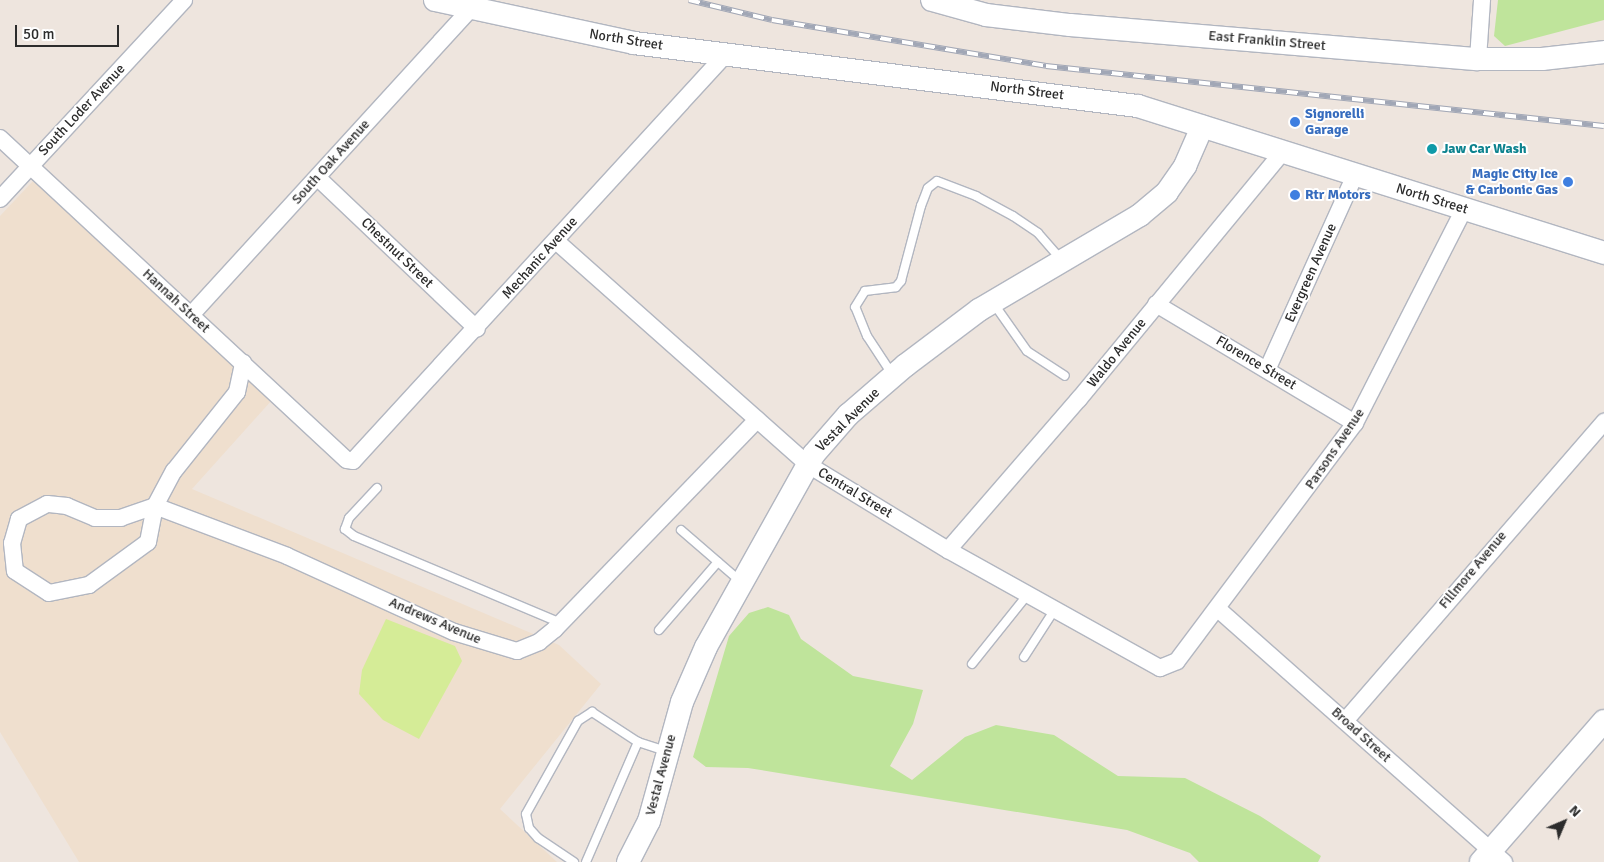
<!DOCTYPE html>
<style>
body{margin:0}
#map{position:relative;width:1604px;height:862px;overflow:hidden;background:#eee5de;font-family:Signika,sans-serif}
div>[style]{position:absolute}
[style*='--x']{left:calc(var(--x)*1px);top:calc(var(--y)*1px);width:calc(var(--w)*1px);rotate:calc(var(--a)*1deg)}
.education>*{inset:0;background:#efdfce}
.green>*{inset:0;background:#bfe49b}
.pitch>*{inset:0;background:#d5ec97}
.roads{filter:drop-shadow(1px 0 #b2b6c0) drop-shadow(-1px 0 #b2b6c0) drop-shadow(0 1px #b2b6c0) drop-shadow(0 -1px #b2b6c0)}
.lane>*{height:8px;margin:-4px;padding:0 4px;transform-origin:4px;border-radius:4px;background:#fff}
.street>*{height:16px;margin:-8px;padding:0 8px;transform-origin:8px;border-radius:8px;background:#fff}
.secondary>*{height:22px;margin:-11px;padding:0 11px;transform-origin:11px;border-radius:11px;background:#fff}
.rail>*{height:5.5px;margin-top:-2.75px;transform-origin:0;background:repeating-linear-gradient(90deg,#fff 0 11px,#a1a7b6 0 22px);box-sizing:border-box;border-block:1px solid #a1a7b6}
.dots>*{width:14px;height:14px;translate:-50% -50%;box-sizing:border-box;border:2px solid #fff;border-radius:50%}
span{translate:-50% -50%;white-space:nowrap;text-align:center;line-height:1.15;-webkit-text-stroke:4px #fff;paint-order:stroke}
.street-label{font-size:14px;color:#2c2c2c}
.shop-label{font-size:14px;color:#366cbe;font-weight:700}
.left{translate:0 -50%;text-align:left}
.right{translate:-100% -50%;text-align:right}
.culture-label{font-size:14px;color:#0d838f;font-weight:700}
.north{position:absolute;left:1539px;top:797px;width:50px;height:50px;-webkit-text-stroke:4px #fff;paint-order:stroke;rotate:45deg;font-size:14px;font-weight:700;line-height:20px;text-align:center;color:#2c2c2c}
.north::after{content:'';display:block;margin:auto;width:18px;height:22px;background:#2c2c2c;clip-path:polygon(50% 0,100% 100%,50% 72%,0 100%)}
.scale{position:absolute;left:15px;top:25px;width:104px;height:22px;box-sizing:border-box;border:2px solid #2c2c2c;border-top:0;padding-left:6px;font-size:15px;line-height:18px;white-space:nowrap;color:#2c2c2c;-webkit-text-stroke:4px #fff;paint-order:stroke}
</style>
<div id="map">
<div class="education">
<i style="clip-path:polygon(33px 181px,272px 400px,192px 489px,559px 645px,601px 684px,500px 809px,557px 862px,79px 862px,0 732px,0 216px)"></i>
</div>
<div class="green">
<i style="clip-path:polygon(1498px 0,1604px 0,1604px 20px,1505px 46px,1494px 36px)"></i>
<i style="clip-path:polygon(768px 607px,789px 615px,801px 639px,853px 676px,923px 690px,913px 724px,890px 766px,912px 780px,965px 737px,996px 725px,1054px 735px,1118px 776px,1185px 778px,1260px 816px,1321px 856px,1318px 862px,1199px 862px,1190px 853px,1127px 830px,748px 768px,706px 767px,693px 757px,729px 636px,749px 613px)"></i>
</div>
<div class="pitch">
<i style="clip-path:polygon(386px 619px,455px 646px,462px 661px,419px 739px,383px 720px,359px 694px,362px 670px)"></i>
</div>
<div class="roads">
<div class="lane">
<i style="--x:994;--y:304;--w:57;--a:54.9"></i>
<i style="--x:1027;--y:351;--w:45;--a:33.3"></i>
<i style="--x:892;--y:374;--w:45;--a:-123.3"></i>
<i style="--x:867;--y:336;--w:31;--a:-112"></i>
<i style="--x:855;--y:307;--w:19;--a:-58"></i>
<i style="--x:865;--y:291;--w:31;--a:-7"></i>
<i style="--x:896;--y:287;--w:8;--a:-50"></i>
<i style="--x:901;--y:281;--w:78;--a:-75.1"></i>
<i style="--x:921;--y:206;--w:19;--a:-69"></i>
<i style="--x:928;--y:188;--w:11;--a:-38"></i>
<i style="--x:937;--y:181;--w:42;--a:21"></i>
<i style="--x:976;--y:196;--w:42;--a:28.4"></i>
<i style="--x:1013;--y:216;--w:30;--a:34"></i>
<i style="--x:1038;--y:233;--w:35;--a:49"></i>
<i style="--x:377;--y:488;--w:41;--a:133"></i>
<i style="--x:349;--y:518;--w:12;--a:110"></i>
<i style="--x:345;--y:529;--w:11;--a:38"></i>
<i style="--x:354;--y:536;--w:225;--a:22.8"></i>
<i style="--x:681;--y:530;--w:78;--a:40.8"></i>
<i style="--x:659;--y:630;--w:90;--a:-49.1"></i>
<i style="--x:1024;--y:657;--w:57;--a:-57.1"></i>
<i style="--x:972;--y:664;--w:90;--a:-51.3"></i>
<i style="--x:574;--y:862;--w:43;--a:-146.3"></i>
<i style="--x:538;--y:838;--w:13;--a:-132"></i>
<i style="--x:529;--y:828;--w:14;--a:-102"></i>
<i style="--x:526;--y:814;--w:107;--a:-60.8"></i>
<i style="--x:578;--y:721;--w:17;--a:-33"></i>
<i style="--x:592;--y:712;--w:55;--a:33.1"></i>
<i style="--x:638;--y:742;--w:28;--a:18"></i>
<i style="--x:586;--y:862;--w:131;--a:-66.6"></i>
</div>
<div class="street">
<i style="--x:1478;--y:59;--w:59;--a:-86.1"></i>
<i style="--x:0;--y:138;--w:473;--a:42.9"></i>
<i style="--x:347;--y:460;--w:6;--a:9"></i>
<i style="--x:353;--y:461;--w:552;--a:-47.5"></i>
<i style="--x:318;--y:178;--w:219;--a:43.5"></i>
<i style="--x:0;--y:199;--w:271;--a:-47.2"></i>
<i style="--x:556;--y:241;--w:336;--a:41.6"></i>
<i style="--x:807;--y:464;--w:165;--a:31.4"></i>
<i style="--x:948;--y:550;--w:243;--a:29.1"></i>
<i style="--x:1160;--y:668;--w:18;--a:-22"></i>
<i style="--x:1177;--y:661;--w:297;--a:-53.2"></i>
<i style="--x:1355;--y:423;--w:240;--a:-63"></i>
<i style="--x:1156;--y:304;--w:232;--a:30.9"></i>
<i style="--x:191;--y:315;--w:416;--a:-47.6"></i>
<i style="--x:1267;--y:370;--w:214;--a:-65.7"></i>
<i style="--x:155;--y:506;--w:141;--a:20.7"></i>
<i style="--x:287;--y:556;--w:183;--a:24.5"></i>
<i style="--x:454;--y:632;--w:66;--a:16.8"></i>
<i style="--x:517;--y:651;--w:24;--a:-22"></i>
<i style="--x:539;--y:642;--w:21;--a:-39"></i>
<i style="--x:555;--y:629;--w:291;--a:-46"></i>
<i style="--x:155;--y:506;--w:36;--a:161"></i>
<i style="--x:121;--y:518;--w:26;--a:180"></i>
<i style="--x:95;--y:518;--w:30;--a:-157"></i>
<i style="--x:67;--y:506;--w:20;--a:-174"></i>
<i style="--x:47;--y:504;--w:32;--a:152"></i>
<i style="--x:19;--y:519;--w:25;--a:106"></i>
<i style="--x:12;--y:543;--w:28;--a:84"></i>
<i style="--x:15;--y:571;--w:40;--a:32.9"></i>
<i style="--x:49;--y:593;--w:41;--a:-11.3"></i>
<i style="--x:89;--y:585;--w:73;--a:-36.1"></i>
<i style="--x:148;--y:542;--w:37;--a:-79"></i>
<i style="--x:155;--y:506;--w:40;--a:-62"></i>
<i style="--x:174;--y:471;--w:101;--a:-51.4"></i>
<i style="--x:237;--y:392;--w:30;--a:-78"></i>
<i style="--x:948;--y:550;--w:200;--a:-49.1"></i>
<i style="--x:1079;--y:399;--w:319;--a:-50.5"></i>
<i style="--x:1218;--y:609;--w:382;--a:41.5"></i>
<i style="--x:1345;--y:721;--w:396;--a:-49.1"></i>
</div>
<div class="secondary">
<i style="--x:435;--y:0;--w:204;--a:12.2"></i>
<i style="--x:634;--y:43;--w:508;--a:7.13"></i>
<i style="--x:1138;--y:106;--w:489;--a:17.5"></i>
<i style="--x:932;--y:0;--w:56;--a:15.5"></i>
<i style="--x:986;--y:15;--w:85;--a:6.8"></i>
<i style="--x:1070;--y:25;--w:409;--a:4.8"></i>
<i style="--x:1478;--y:59;--w:64;--a:0"></i>
<i style="--x:1542;--y:59;--w:62;--a:-6.4"></i>
<i style="--x:628;--y:862;--w:46;--a:-62.9"></i>
<i style="--x:649;--y:821;--w:123;--a:-74.5"></i>
<i style="--x:682;--y:702;--w:60;--a:-66.4"></i>
<i style="--x:706;--y:647;--w:221;--a:-60.8"></i>
<i style="--x:814;--y:454;--w:52;--a:-48.9"></i>
<i style="--x:848;--y:415;--w:77;--a:-40.8"></i>
<i style="--x:906;--y:365;--w:91;--a:-37"></i>
<i style="--x:979;--y:310;--w:187;--a:-30.5"></i>
<i style="--x:1140;--y:215;--w:35;--a:-40"></i>
<i style="--x:1167;--y:192;--w:32;--a:-55"></i>
<i style="--x:1185;--y:166;--w:43;--a:-66.4"></i>
<i style="--x:1481;--y:862;--w:187;--a:-48.9"></i>
</div>
</div>
<div class="rail">
<i style="--x:689;--y:0;--w:85;--a:13.5"></i>
<i style="--x:772;--y:20;--w:278;--a:9.5"></i>
<i style="--x:1046;--y:66;--w:561;--a:6.14"></i>
</div>
<div class="dots">
<i style="left:1295px;top:122px;background:#3f7fe0"></i>
<i style="left:1432px;top:149px;background:#0f9aa8"></i>
<i style="left:1568px;top:182px;background:#3f7fe0"></i>
<i style="left:1295px;top:195px;background:#3f7fe0"></i>
</div>
<div class="street-label">
<span style="left:626px;top:40px;rotate:9deg">North Street</span>
<span style="left:1267px;top:41px;rotate:5deg">East Franklin Street</span>
<span style="left:1027px;top:91px;rotate:7deg">North Street</span>
<span style="left:82px;top:110px;rotate:-47deg">South Loder Avenue</span>
<span style="left:331px;top:162px;rotate:-48deg">South Oak Avenue</span>
<span style="left:1432px;top:199px;rotate:17deg">North Street</span>
<span style="left:397px;top:253px;rotate:44deg">Chestnut Street</span>
<span style="left:540px;top:258px;rotate:-48deg">Mechanic Avenue</span>
<span style="left:1311px;top:273px;rotate:-66deg">Evergreen Avenue</span>
<span style="left:176px;top:301px;rotate:43deg">Hannah Street</span>
<span style="left:1117px;top:353px;rotate:-51deg">Waldo Avenue</span>
<span style="left:1256px;top:363px;rotate:31deg">Florence Street</span>
<span style="left:848px;top:420px;rotate:-45deg">Vestal Avenue</span>
<span style="left:1335px;top:449px;rotate:-56deg">Parsons Avenue</span>
<span style="left:855px;top:493px;rotate:31deg">Central Street</span>
<span style="left:1473px;top:570px;rotate:-50deg">Fillmore Avenue</span>
<span style="left:435px;top:621px;rotate:23deg">Andrews Avenue</span>
<span style="left:1361px;top:735px;rotate:42deg">Broad Street</span>
<span style="left:661px;top:775px;rotate:-75deg">Vestal Avenue</span>
</div>
<div class="shop-label">
<span class="left" style="left:1305px;top:122px">Signorelli<br>Garage</span>
<span class="right" style="left:1558px;top:182px">Magic City Ice<br>&amp; Carbonic Gas</span>
<span class="left" style="left:1305px;top:195px">Rtr Motors</span>
</div>
<div class="culture-label">
<span class="left" style="left:1442px;top:149px">Jaw Car Wash</span>
</div>
<div class="north">N</div>
<div class="scale">50 m</div>
</div>
